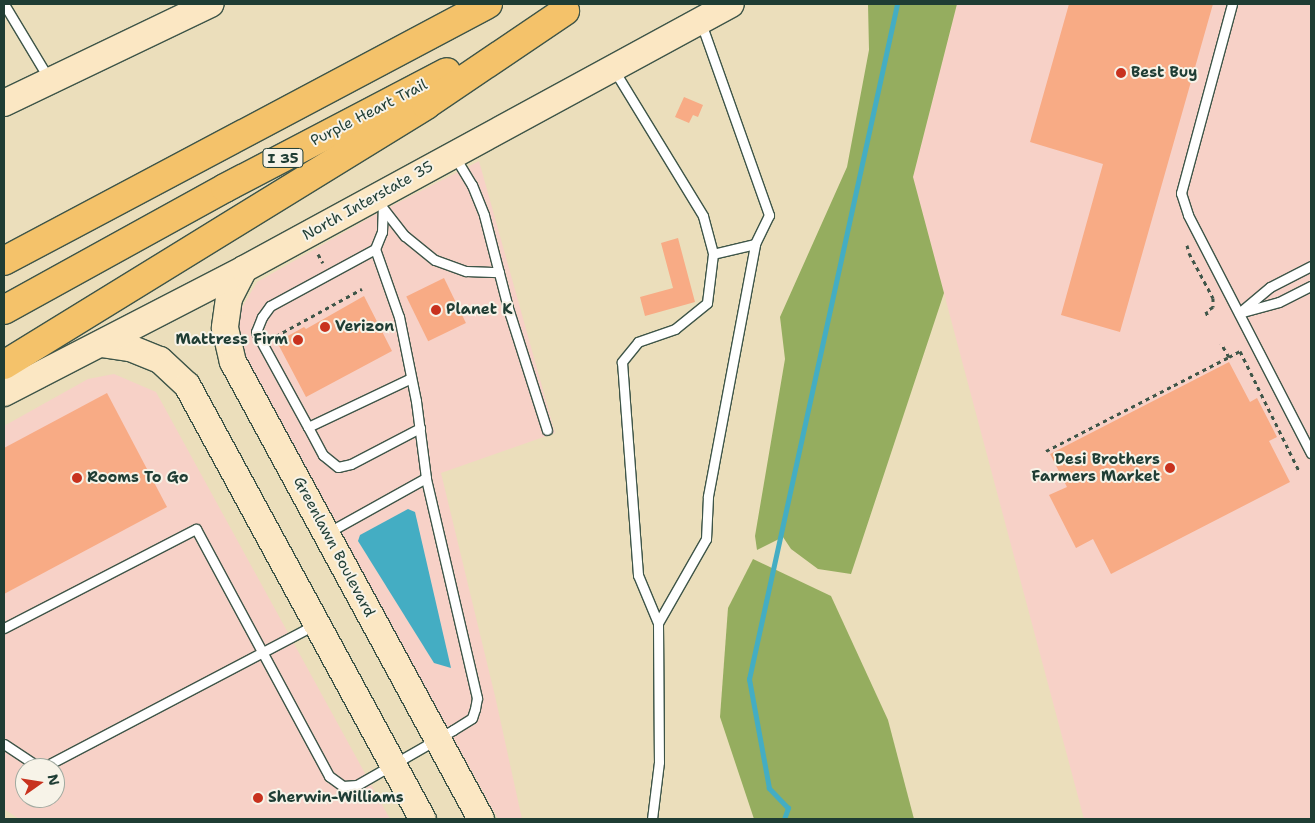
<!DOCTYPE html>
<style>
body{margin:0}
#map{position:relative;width:1315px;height:823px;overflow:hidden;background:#ebdebb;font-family:"Shantell Sans",sans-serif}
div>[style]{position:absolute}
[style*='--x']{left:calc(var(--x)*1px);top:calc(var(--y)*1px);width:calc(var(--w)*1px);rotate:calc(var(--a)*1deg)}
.built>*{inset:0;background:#f7d1c7}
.forest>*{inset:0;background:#95ad5f}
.water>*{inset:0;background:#44adc3}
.stream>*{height:5px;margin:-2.5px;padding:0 2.5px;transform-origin:2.5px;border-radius:2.5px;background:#44adc3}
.building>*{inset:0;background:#f8ab85;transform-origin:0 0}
.path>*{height:3px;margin-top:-1.5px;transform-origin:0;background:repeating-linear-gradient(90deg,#3e5548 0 4px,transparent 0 8px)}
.roads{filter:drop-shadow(1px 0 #3e5548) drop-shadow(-1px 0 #3e5548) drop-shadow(0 1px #3e5548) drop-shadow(0 -1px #3e5548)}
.lane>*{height:9px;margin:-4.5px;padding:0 4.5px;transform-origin:4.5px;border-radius:4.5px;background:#fff}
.secondary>*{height:26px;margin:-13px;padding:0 13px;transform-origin:13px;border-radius:13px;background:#fbe7c3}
.highway>*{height:28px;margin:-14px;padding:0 14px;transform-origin:14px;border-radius:14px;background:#f4c26a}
.dots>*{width:14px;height:14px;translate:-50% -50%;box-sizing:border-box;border:2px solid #f7f3e8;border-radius:50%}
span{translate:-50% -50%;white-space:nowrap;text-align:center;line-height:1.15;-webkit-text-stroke:4px #f7f3e8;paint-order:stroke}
.shield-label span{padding:1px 4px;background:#f7f3e8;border:1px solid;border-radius:4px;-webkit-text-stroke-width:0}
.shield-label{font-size:14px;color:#1f3d34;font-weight:700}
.poi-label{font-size:15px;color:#1f3d34;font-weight:700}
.left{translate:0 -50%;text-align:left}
.right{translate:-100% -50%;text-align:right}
.street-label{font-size:15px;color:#1f3d34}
.frame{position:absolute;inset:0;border:5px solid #1f3d34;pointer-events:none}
.north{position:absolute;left:15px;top:758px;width:50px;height:50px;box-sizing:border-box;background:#f7f3e8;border:1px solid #a1aaa0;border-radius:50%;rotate:77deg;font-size:14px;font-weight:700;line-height:20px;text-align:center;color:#1f3d34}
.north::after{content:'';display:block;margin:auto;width:18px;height:22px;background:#c8321e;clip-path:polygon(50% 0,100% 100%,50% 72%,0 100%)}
</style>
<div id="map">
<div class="built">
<i style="clip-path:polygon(957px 4px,1311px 4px,1311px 819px,1084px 819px,913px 177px)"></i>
<i style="clip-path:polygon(479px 161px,555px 433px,441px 473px,495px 696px,522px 819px,498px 819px,243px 355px,236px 334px,241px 309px,257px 282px,378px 213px)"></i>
<i style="clip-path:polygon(evenodd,114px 374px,156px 392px,390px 819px,19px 819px,4px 809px,4px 426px,88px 379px,114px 374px,25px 768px,55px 768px,55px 798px,25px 798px,25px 768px)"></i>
</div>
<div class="forest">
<i style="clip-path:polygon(868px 4px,957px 4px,913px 177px,944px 293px,851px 574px,818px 569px,791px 549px,783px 537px,757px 550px,755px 536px,785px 359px,780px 317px,847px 167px,869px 50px)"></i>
<i style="clip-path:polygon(753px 559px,831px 596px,888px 720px,914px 819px,754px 819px,720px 717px,728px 608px)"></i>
</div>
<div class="water">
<i style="clip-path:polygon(408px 509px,415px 512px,451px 668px,434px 663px,358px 541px,360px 535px)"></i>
</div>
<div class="stream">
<i style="--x:784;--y:819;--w:12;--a:-70"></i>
<i style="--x:788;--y:808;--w:28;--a:-134"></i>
<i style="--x:769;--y:788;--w:111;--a:-100.4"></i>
<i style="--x:749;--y:679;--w:691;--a:-77.63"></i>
</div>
<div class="building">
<i style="clip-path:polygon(1069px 4px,1213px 4px,1120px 332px,1061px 315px,1103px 164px,1030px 142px)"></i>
<i style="clip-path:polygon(684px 97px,703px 105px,698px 117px,693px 115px,689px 123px,675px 117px)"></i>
<i style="clip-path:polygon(678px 238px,695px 302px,645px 316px,640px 297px,673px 288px,661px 243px)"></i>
<i style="left:444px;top:278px;width:50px;height:42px;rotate:64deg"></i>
<i style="clip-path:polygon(364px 296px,392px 351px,306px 397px,277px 342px,304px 327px,306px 329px)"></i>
<i style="clip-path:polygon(1229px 362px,1250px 402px,1257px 398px,1277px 437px,1269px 441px,1290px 482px,1111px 574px,1093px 539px,1076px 548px,1049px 495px,1067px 487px,1050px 454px)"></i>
<i style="clip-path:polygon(107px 393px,167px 507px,4px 594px,4px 448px)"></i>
</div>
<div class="path">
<i style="--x:1187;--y:245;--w:8;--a:76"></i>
<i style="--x:1189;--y:253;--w:51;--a:61.9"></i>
<i style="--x:1213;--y:298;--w:9;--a:90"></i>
<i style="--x:1213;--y:307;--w:8;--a:150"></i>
<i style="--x:1206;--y:311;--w:6;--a:72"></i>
<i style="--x:318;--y:254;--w:10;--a:61"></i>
<i style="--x:276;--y:336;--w:98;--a:-28.7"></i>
<i style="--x:1229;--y:357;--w:13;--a:-29"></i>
<i style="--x:1240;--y:351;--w:134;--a:63.8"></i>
<i style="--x:1046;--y:451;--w:206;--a:-27.2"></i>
<i style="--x:1229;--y:357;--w:16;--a:-120"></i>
</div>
<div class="roads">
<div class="lane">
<i style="--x:4;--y:4;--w:87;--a:59"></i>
<i style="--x:1232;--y:4;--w:196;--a:105.1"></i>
<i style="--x:1181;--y:193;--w:23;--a:72"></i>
<i style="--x:1188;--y:215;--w:268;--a:62.7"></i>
<i style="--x:701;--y:23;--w:204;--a:70.5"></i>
<i style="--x:769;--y:215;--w:32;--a:116"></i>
<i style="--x:755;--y:244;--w:43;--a:166.6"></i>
<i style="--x:614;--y:70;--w:171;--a:58.6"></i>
<i style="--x:703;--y:216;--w:39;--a:75"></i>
<i style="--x:713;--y:254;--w:49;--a:97"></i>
<i style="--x:707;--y:303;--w:41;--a:140.9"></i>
<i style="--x:675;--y:329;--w:39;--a:161"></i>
<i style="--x:638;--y:342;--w:26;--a:129"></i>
<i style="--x:622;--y:362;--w:214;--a:85.7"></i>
<i style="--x:638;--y:575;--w:52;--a:67.4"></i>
<i style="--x:658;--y:623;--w:139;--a:89.6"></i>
<i style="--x:659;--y:762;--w:57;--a:97"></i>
<i style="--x:455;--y:157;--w:33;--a:59"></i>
<i style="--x:472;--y:185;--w:32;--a:68"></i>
<i style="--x:484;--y:215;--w:96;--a:75.5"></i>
<i style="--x:508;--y:308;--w:128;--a:72.3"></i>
<i style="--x:382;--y:207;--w:37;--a:52"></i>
<i style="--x:405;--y:236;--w:38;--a:39"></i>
<i style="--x:435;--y:260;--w:33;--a:20"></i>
<i style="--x:466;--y:271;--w:33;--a:2"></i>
<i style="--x:375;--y:249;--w:119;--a:151.5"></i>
<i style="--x:270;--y:306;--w:14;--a:126"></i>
<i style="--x:262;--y:317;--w:16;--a:112"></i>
<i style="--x:256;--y:332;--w:108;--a:61.3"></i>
<i style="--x:308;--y:427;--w:114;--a:-25.4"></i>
<i style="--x:1311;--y:266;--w:46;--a:152.9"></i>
<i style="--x:1270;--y:287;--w:40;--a:140"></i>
<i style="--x:1239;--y:313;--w:41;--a:-15.4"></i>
<i style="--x:1279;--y:302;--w:36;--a:-27"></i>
<i style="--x:308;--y:427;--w:32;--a:62"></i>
<i style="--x:323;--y:455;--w:19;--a:39"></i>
<i style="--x:338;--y:467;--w:13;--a:-13"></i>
<i style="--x:351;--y:464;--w:78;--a:-27.6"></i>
<i style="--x:327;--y:533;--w:113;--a:-29.1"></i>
<i style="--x:426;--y:478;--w:78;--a:-97.4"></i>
<i style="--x:416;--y:401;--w:86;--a:-101.4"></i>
<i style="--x:399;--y:317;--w:72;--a:-109.4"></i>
<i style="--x:375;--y:249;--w:18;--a:-68"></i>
<i style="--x:382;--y:232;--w:23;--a:-88"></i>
<i style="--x:658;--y:623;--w:97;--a:-60.3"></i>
<i style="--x:706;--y:539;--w:43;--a:-87.3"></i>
<i style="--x:708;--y:496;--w:256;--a:-79.4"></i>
<i style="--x:4;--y:628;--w:216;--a:-27.3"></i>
<i style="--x:196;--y:529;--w:281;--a:61.7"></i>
<i style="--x:329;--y:776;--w:17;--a:36"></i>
<i style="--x:343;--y:786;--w:14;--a:-4"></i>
<i style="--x:357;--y:785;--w:111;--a:-29.8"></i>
<i style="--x:453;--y:730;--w:22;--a:-32"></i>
<i style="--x:472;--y:718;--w:9;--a:-72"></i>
<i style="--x:475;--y:709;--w:11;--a:-80"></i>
<i style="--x:477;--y:698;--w:226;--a:-103.1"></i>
<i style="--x:4;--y:744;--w:43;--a:33.7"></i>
<i style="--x:42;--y:768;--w:307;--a:-27.7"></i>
</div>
<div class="secondary">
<i style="--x:4;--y:103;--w:229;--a:-25.6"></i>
<i style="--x:244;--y:269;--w:33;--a:117"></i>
<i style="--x:229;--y:298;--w:30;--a:98"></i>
<i style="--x:225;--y:328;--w:35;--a:77"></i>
<i style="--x:233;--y:362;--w:520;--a:61.51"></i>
<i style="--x:101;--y:344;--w:29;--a:8"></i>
<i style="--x:130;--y:348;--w:32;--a:22"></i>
<i style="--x:160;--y:360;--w:37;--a:43"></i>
<i style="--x:187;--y:385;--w:494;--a:61.5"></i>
<i style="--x:4;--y:393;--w:270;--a:-27.3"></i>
<i style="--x:244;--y:269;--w:554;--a:-28.55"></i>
</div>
<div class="highway">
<i style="--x:4;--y:261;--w:548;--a:-27.97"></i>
<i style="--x:4;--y:310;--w:252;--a:-28.9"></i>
<i style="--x:225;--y:188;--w:250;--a:-27.6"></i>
<i style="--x:4;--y:365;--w:496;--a:-31.6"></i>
<i style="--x:426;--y:105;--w:168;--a:-34.1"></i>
</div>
</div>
<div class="dots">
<i style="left:1121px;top:73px;background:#c8321e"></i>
<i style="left:436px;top:310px;background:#c8321e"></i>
<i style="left:325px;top:327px;background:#c8321e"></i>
<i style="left:298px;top:340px;background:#c8321e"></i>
<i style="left:1170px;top:468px;background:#c8321e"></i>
<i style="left:77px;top:478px;background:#c8321e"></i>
<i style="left:258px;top:798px;background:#c8321e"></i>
</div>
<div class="shield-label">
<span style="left:283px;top:158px">I 35</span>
</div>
<div class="poi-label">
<span class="left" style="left:1131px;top:73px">Best Buy</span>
<span class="left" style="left:446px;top:310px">Planet K</span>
<span class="left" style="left:335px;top:327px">Verizon</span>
<span class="right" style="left:288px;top:340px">Mattress Firm</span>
<span class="right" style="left:1160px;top:468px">Desi Brothers<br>Farmers Market</span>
<span class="left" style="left:87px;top:478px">Rooms To Go</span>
<span class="left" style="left:268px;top:798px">Sherwin-Williams</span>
</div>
<div class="street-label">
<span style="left:369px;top:113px;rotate:-27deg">Purple Heart Trail</span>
<span style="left:368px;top:201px;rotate:-29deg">North Interstate 35</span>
<span style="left:334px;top:547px;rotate:62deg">Greenlawn Boulevard</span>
</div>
<div class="frame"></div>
<div class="north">N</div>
</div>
